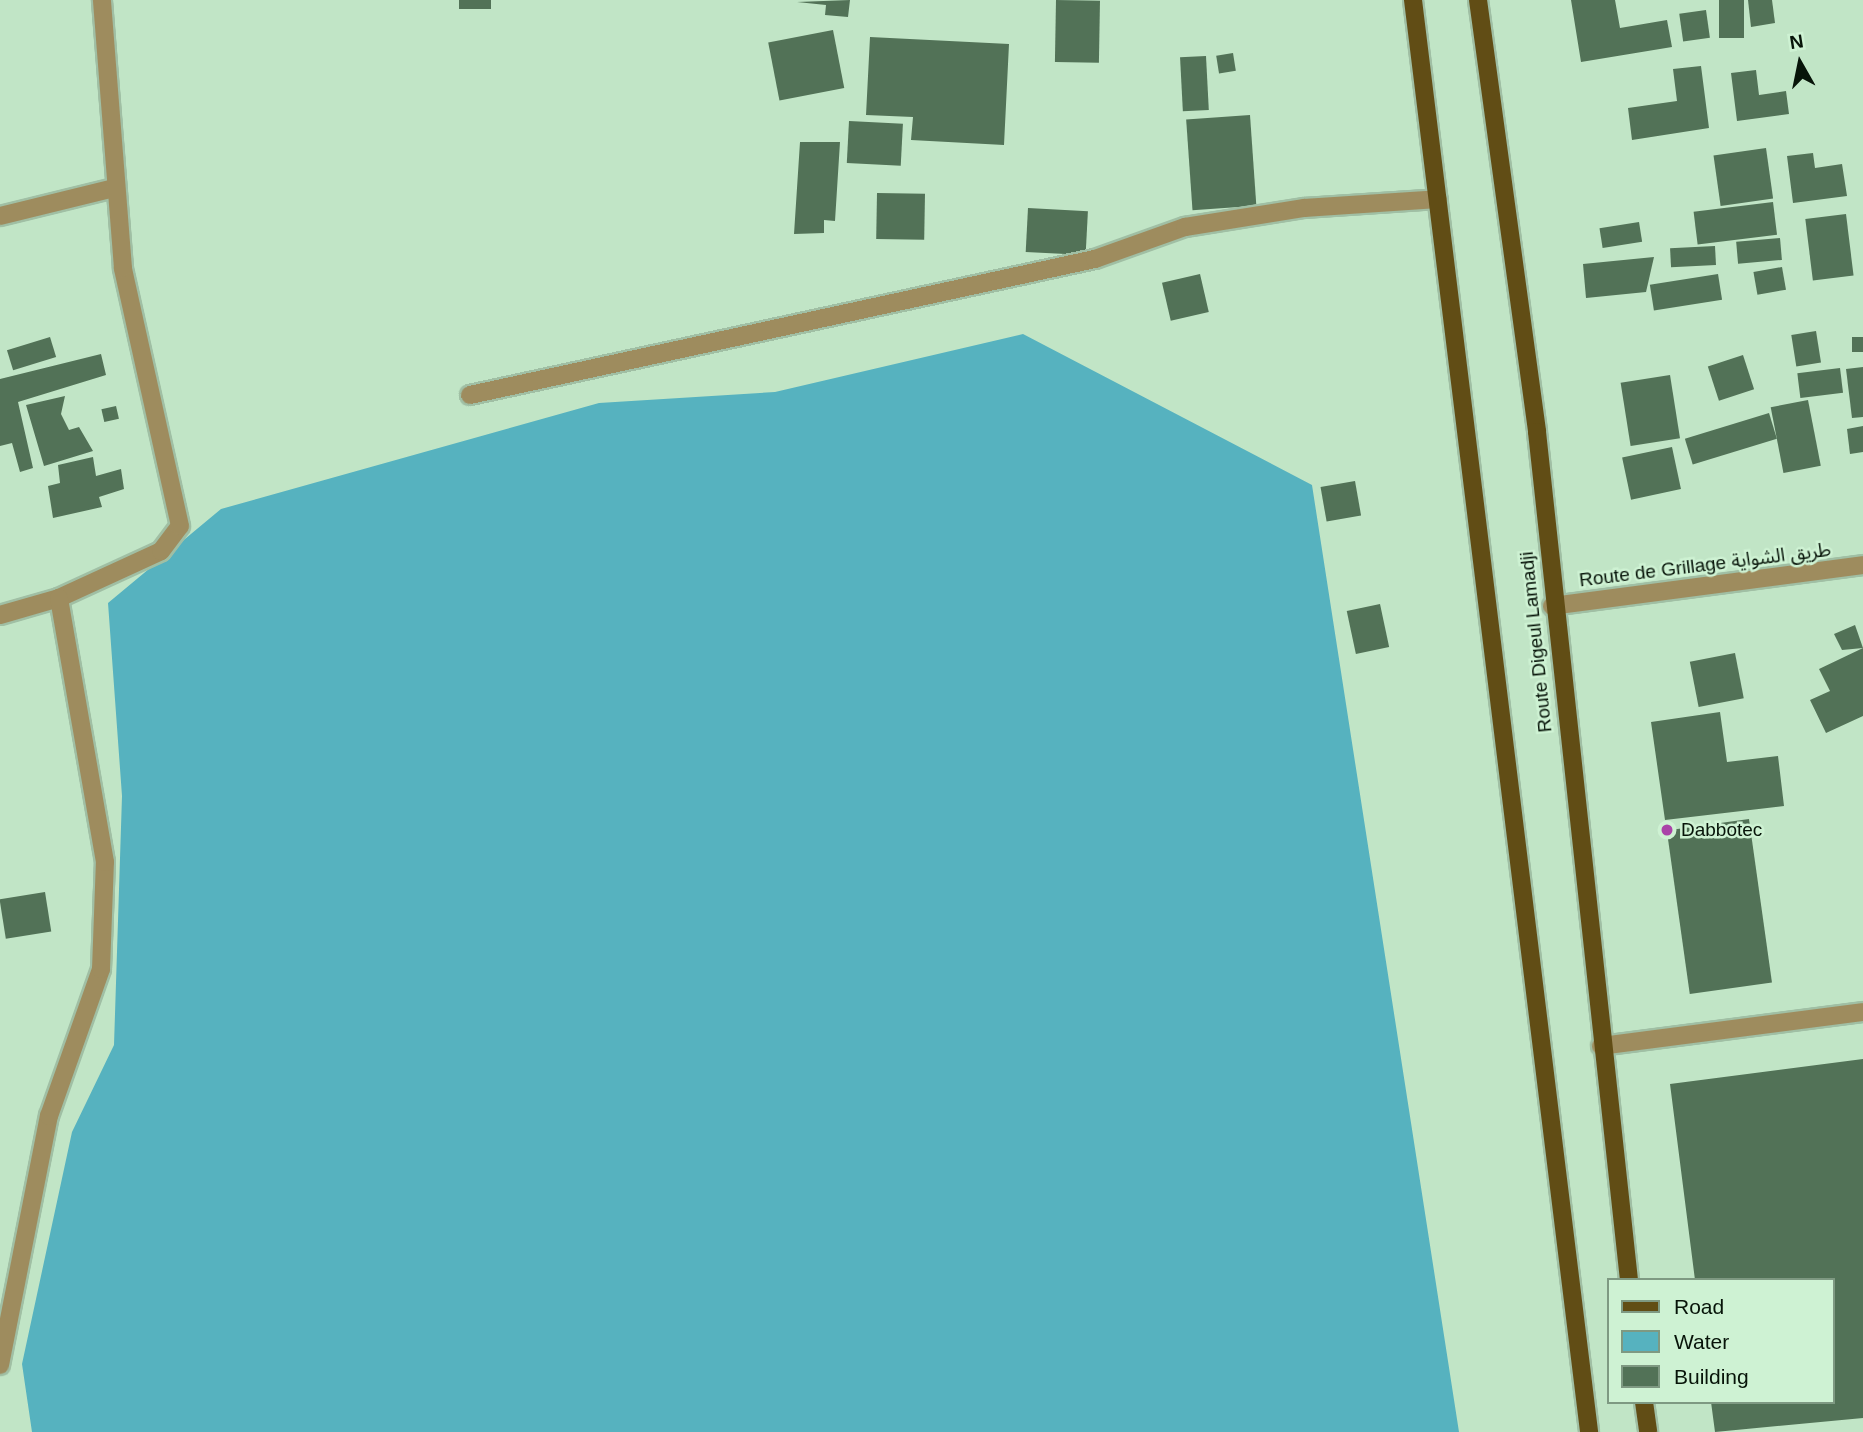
<!DOCTYPE html>
<meta charset="utf-8">
<style>
body{margin:0}
#map{position:relative;width:1863px;height:1432px;overflow:hidden;background:#c1e5c6;font-family:Helvetica,"Noto Sans Arabic",sans-serif}
div>[style]{position:absolute}
[style*='--x']{left:calc(var(--x)*1px);top:calc(var(--y)*1px);width:calc(var(--w)*1px);rotate:calc(var(--a)*1deg)}
.water>*{inset:0;background:#56b2bf}
.building>*{inset:0;background:#527257;transform-origin:0 0}
.roads{filter:drop-shadow(2px 0 #a0bfa4) drop-shadow(-2px 0 #a0bfa4) drop-shadow(0 2px #a0bfa4) drop-shadow(0 -2px #a0bfa4)}
.minor>*{height:18px;margin:-9px;padding:0 9px;transform-origin:9px;border-radius:9px;background:#9e8c5e}
.major>*{height:18px;margin:-9px;padding:0 9px;transform-origin:9px;border-radius:9px;background:#614d15}
.dots>*{width:19px;height:19px;translate:-50% -50%;box-sizing:border-box;border:4px solid #cef2d3;border-radius:50%}
span{translate:-50% -50%;white-space:nowrap;text-align:center;line-height:1.15;-webkit-text-stroke:5px #cef2d3;paint-order:stroke}
.street-label{font-size:19px;color:#071409}
.poi-label{font-size:19px;color:#071409}
.left{translate:0 -50%;text-align:left}
.legend{position:absolute;left:1607px;top:1278px;width:228px;height:126px;box-sizing:border-box;background:#cef2d3;border:2px solid #7e9982;margin:0;padding:9px 12px;list-style:none;font-size:21px;color:#071409}
.legend li{display:flex;align-items:center;gap:14px;height:35px}
.legend b{width:35px;border:2px solid #7e9982}
.north{position:absolute;left:1765px;top:28px;width:70px;height:70px;-webkit-text-stroke:5px #cef2d3;paint-order:stroke;rotate:351deg;font-size:19px;font-weight:700;line-height:28px;text-align:center;color:#071409}
.north::after{content:'';display:block;margin:auto;width:24px;height:32px;background:#071409;clip-path:polygon(50% 0,100% 100%,50% 72%,0 100%)}
</style>
<div id="map">
<div class="water">
<i style="clip-path:polygon(1023px 334px,1312px 485px,1459px 1432px,32px 1432px,22px 1364px,72px 1132px,114px 1045px,122px 796px,108px 603px,221px 509px,599px 403px,775px 392px)"></i>
</div>
<div class="building">
<i style="left:459px;top:0;width:32px;height:9px"></i>
<i style="clip-path:polygon(850px 0,848px 17px,825px 15px,826px 5px,797px 2px)"></i>
<i style="left:1056px;top:0;width:44px;height:62px;rotate:1deg"></i>
<i style="clip-path:polygon(1571px 0,1615px 0,1620px 28px,1667px 20px,1672px 47px,1581px 62px)"></i>
<i style="left:1719px;top:0;width:25px;height:38px"></i>
<i style="clip-path:polygon(1748px 0,1772px 0,1775px 23px,1751px 27px)"></i>
<i style="left:1706px;top:10px;width:28px;height:27px;rotate:82deg"></i>
<i style="left:833px;top:30px;width:59px;height:66px;rotate:79deg"></i>
<i style="clip-path:polygon(870px 37px,1009px 44px,1004px 145px,911px 140px,913px 117px,866px 115px)"></i>
<i style="left:1233px;top:53px;width:18px;height:17px;rotate:81deg"></i>
<i style="left:1206px;top:56px;width:54px;height:26px;rotate:87deg"></i>
<i style="clip-path:polygon(1701px 66px,1709px 128px,1632px 140px,1628px 108px,1677px 101px,1673px 69px)"></i>
<i style="clip-path:polygon(1756px 70px,1759px 95px,1786px 91px,1789px 114px,1737px 121px,1731px 73px)"></i>
<i style="left:1250px;top:115px;width:91px;height:64px;rotate:86deg"></i>
<i style="left:849px;top:121px;width:54px;height:42px;rotate:3deg"></i>
<i style="clip-path:polygon(800px 142px,840px 142px,835px 221px,824px 220px,824px 233px,794px 234px)"></i>
<i style="left:1766px;top:148px;width:51px;height:53px;rotate:82deg"></i>
<i style="clip-path:polygon(1813px 153px,1815px 168px,1842px 164px,1847px 196px,1793px 203px,1787px 156px)"></i>
<i style="left:877px;top:193px;width:48px;height:46px;rotate:1deg"></i>
<i style="left:1773px;top:202px;width:33px;height:80px;rotate:83deg"></i>
<i style="left:1028px;top:208px;width:60px;height:44px;rotate:3deg"></i>
<i style="left:1846px;top:214px;width:62px;height:41px;rotate:83deg"></i>
<i style="left:1639px;top:222px;width:20px;height:40px;rotate:81deg"></i>
<i style="left:1780px;top:238px;width:22px;height:44px;rotate:85deg"></i>
<i style="left:1715px;top:246px;width:19px;height:45px;rotate:87deg"></i>
<i style="clip-path:polygon(1654px 257px,1646px 292px,1586px 298px,1583px 264px)"></i>
<i style="left:1782px;top:267px;width:23px;height:29px;rotate:80deg"></i>
<i style="left:1200px;top:274px;width:39px;height:39px;rotate:77deg"></i>
<i style="left:1718px;top:274px;width:26px;height:69px;rotate:81deg"></i>
<i style="left:1816px;top:331px;width:32px;height:25px;rotate:81deg"></i>
<i style="left:50px;top:337px;width:21px;height:45px;rotate:73deg"></i>
<i style="left:1863px;top:337px;width:15px;height:11px;rotate:90deg"></i>
<i style="clip-path:polygon(101px 354px,106px 375px,18px 402px,33px 468px,20px 472px,12px 443px,0 446px,0 379px)"></i>
<i style="left:1743px;top:355px;width:36px;height:37px;rotate:72deg"></i>
<i style="clip-path:polygon(1863px 367px,1863px 417px,1852px 418px,1846px 369px)"></i>
<i style="left:1840px;top:368px;width:25px;height:43px;rotate:83deg"></i>
<i style="left:1670px;top:375px;width:64px;height:50px;rotate:81deg"></i>
<i style="clip-path:polygon(65px 396px,61px 414px,69px 430px,79px 427px,93px 451px,44px 466px,26px 405px)"></i>
<i style="left:1808px;top:400px;width:67px;height:38px;rotate:79deg"></i>
<i style="left:116px;top:406px;width:13px;height:15px;rotate:77deg"></i>
<i style="left:1769px;top:413px;width:27px;height:88px;rotate:73deg"></i>
<i style="clip-path:polygon(1863px 426px,1863px 452px,1850px 454px,1847px 429px)"></i>
<i style="left:1672px;top:447px;width:43px;height:51px;rotate:78deg"></i>
<i style="clip-path:polygon(93px 457px,96px 476px,121px 469px,124px 489px,99px 497px,102px 507px,53px 518px,48px 486px,60px 483px,58px 465px)"></i>
<i style="left:1355px;top:481px;width:35px;height:35px;rotate:80deg"></i>
<i style="left:1380px;top:604px;width:44px;height:34px;rotate:78deg"></i>
<i style="clip-path:polygon(1855px 625px,1863px 648px,1842px 650px,1834px 634px)"></i>
<i style="clip-path:polygon(1863px 648px,1863px 716px,1826px 733px,1810px 700px,1830px 691px,1819px 669px)"></i>
<i style="left:1735px;top:653px;width:46px;height:46px;rotate:79deg"></i>
<i style="clip-path:polygon(1720px 712px,1727px 762px,1778px 756px,1784px 806px,1665px 820px,1651px 722px)"></i>
<i style="left:1749px;top:819px;width:165px;height:83px;rotate:82deg"></i>
<i style="left:45px;top:892px;width:40px;height:46px;rotate:81deg"></i>
<i style="clip-path:polygon(1863px 1059px,1863px 1418px,1715px 1432px,1711px 1402px,1833px 1402px,1833px 1280px,1695px 1280px,1670px 1084px)"></i>
</div>
<div class="roads">
<div class="minor">
<i style="--x:0;--y:216;--w:117;--a:-13.8"></i>
<i style="--x:470;--y:395;--w:640;--a:-12.28"></i>
<i style="--x:1095;--y:259;--w:96;--a:-19.6"></i>
<i style="--x:1185;--y:227;--w:121;--a:-9.1"></i>
<i style="--x:1304;--y:208;--w:134;--a:-3.8"></i>
<i style="--x:1552;--y:606;--w:314;--a:-7.5"></i>
<i style="--x:0;--y:615;--w:61;--a:-16.1"></i>
<i style="--x:59;--y:598;--w:112;--a:-24.7"></i>
<i style="--x:161;--y:551;--w:31;--a:-53"></i>
<i style="--x:180;--y:526;--w:264;--a:-102.5"></i>
<i style="--x:123;--y:268;--w:269;--a:-94.5"></i>
<i style="--x:1601;--y:1046;--w:264;--a:-7.4"></i>
<i style="--x:0;--y:1365;--w:254;--a:-78.9"></i>
<i style="--x:49;--y:1116;--w:156;--a:-70.5"></i>
<i style="--x:101;--y:969;--w:107;--a:-87.9"></i>
<i style="--x:105;--y:862;--w:268;--a:-99.9"></i>
</div>
<div class="major">
<i style="--x:1413;--y:0;--w:1443;--a:82.99"></i>
<i style="--x:1478;--y:0;--w:436;--a:82.2"></i>
<i style="--x:1537;--y:432;--w:853;--a:83.81"></i>
<i style="--x:1644;--y:1402;--w:30;--a:82"></i>
</div>
</div>
<div class="dots">
<i style="left:1667px;top:830px;background:#aa44a8"></i>
</div>
<div class="street-label">
<span style="left:1705px;top:565px;rotate:-7deg">Route de Grillage طريق الشواية</span>
<span style="left:1536px;top:642px;rotate:-96deg">Route Digeul Lamadji</span>
</div>
<div class="poi-label">
<span class="left" style="left:1681px;top:830px">Dabbotec</span>
</div>
<ul class="legend">
<li><b style="height:9px;background:#614d15"></b>Road</li>
<li><b style="height:19px;background:#56b2bf"></b>Water</li>
<li><b style="height:19px;background:#527257"></b>Building</li>
</ul>
<div class="north">N</div>
</div>
